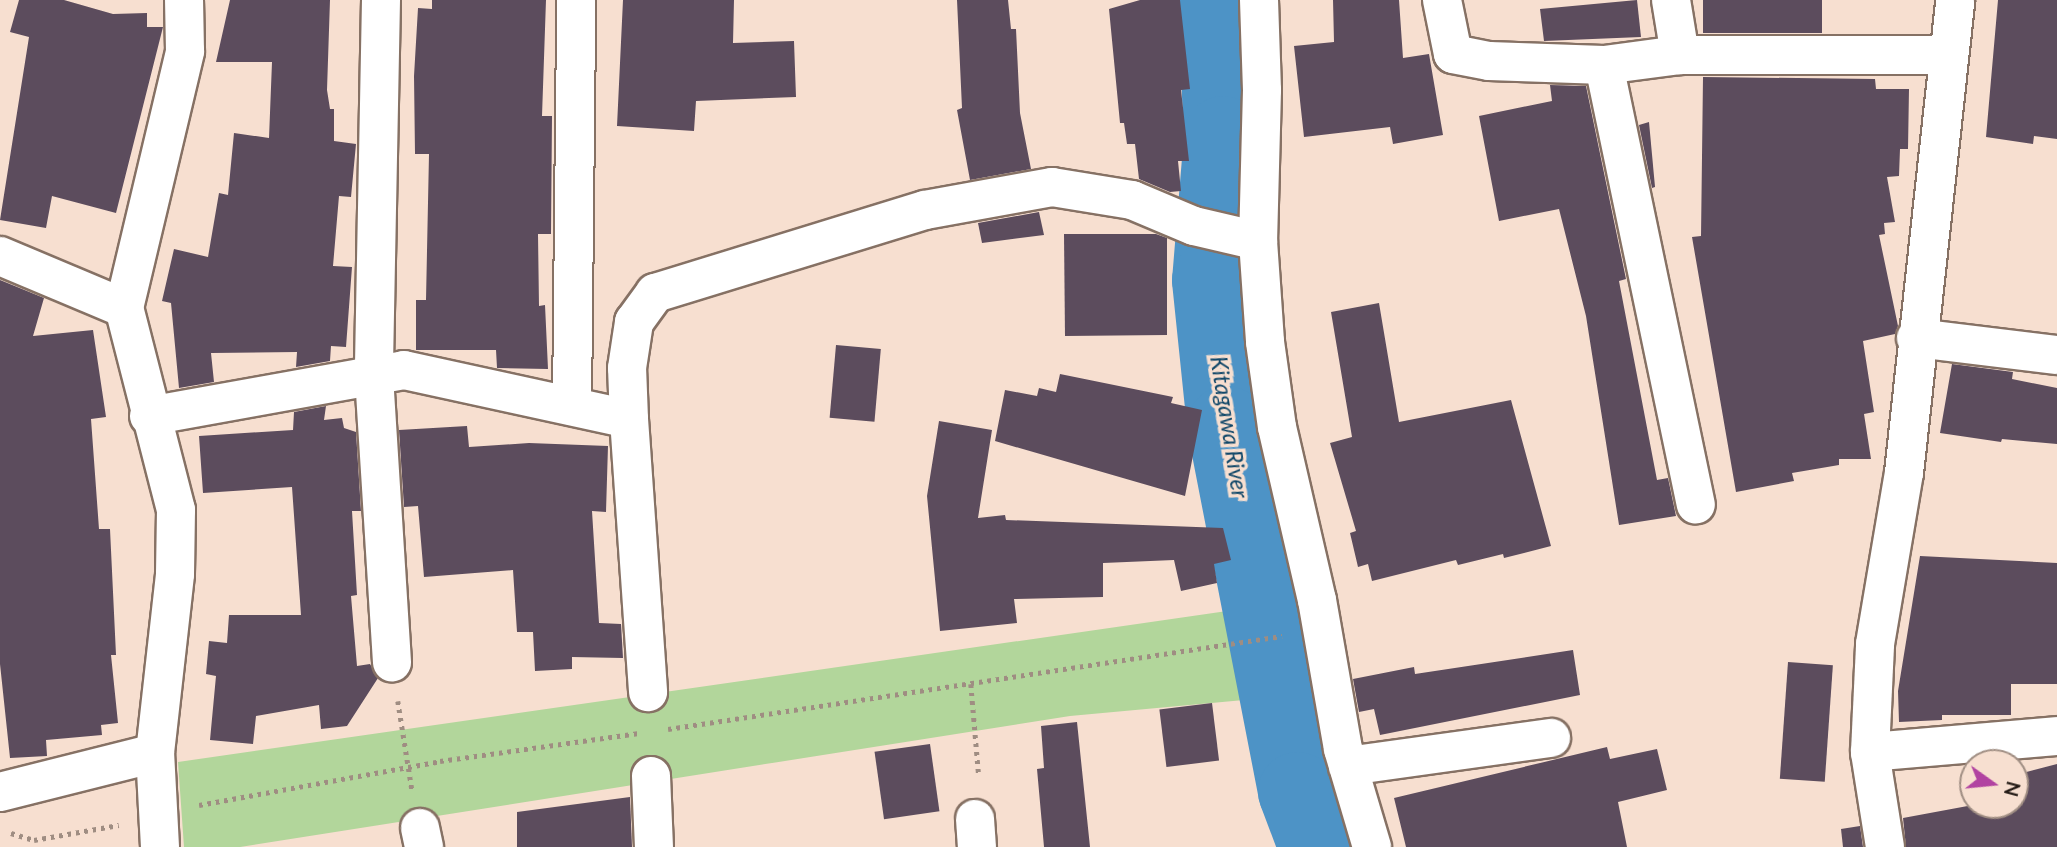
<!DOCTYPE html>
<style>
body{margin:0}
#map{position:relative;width:2057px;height:847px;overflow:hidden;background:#f7dfd0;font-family:Lato,sans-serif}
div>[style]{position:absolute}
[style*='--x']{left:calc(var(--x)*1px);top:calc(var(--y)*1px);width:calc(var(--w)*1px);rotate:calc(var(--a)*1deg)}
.green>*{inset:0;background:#b2d69b}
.river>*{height:79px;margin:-39.5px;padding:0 39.5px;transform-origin:39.5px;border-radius:39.5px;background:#4d93c6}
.building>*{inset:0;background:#5c4c5d;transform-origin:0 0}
.path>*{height:4.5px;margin-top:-2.25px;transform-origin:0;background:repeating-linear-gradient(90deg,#9f8d82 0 3.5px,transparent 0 8.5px)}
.roads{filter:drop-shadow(2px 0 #867164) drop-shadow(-2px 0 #867164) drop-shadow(0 2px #867164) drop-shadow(0 -2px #867164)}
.minor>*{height:38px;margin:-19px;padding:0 19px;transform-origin:19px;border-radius:19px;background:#fff}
span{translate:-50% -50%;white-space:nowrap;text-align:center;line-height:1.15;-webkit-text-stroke:7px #f7dfd0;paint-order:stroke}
.water-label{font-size:23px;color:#0f4668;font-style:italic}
.north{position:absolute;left:1959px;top:749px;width:70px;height:70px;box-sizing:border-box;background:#f7dfd0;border:2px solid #a18f84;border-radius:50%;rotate:105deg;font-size:19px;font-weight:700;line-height:28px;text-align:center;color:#201712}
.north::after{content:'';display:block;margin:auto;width:24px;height:32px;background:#b143a1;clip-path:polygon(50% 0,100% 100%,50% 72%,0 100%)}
</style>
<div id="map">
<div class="green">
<i style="clip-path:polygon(1234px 610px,1244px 700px,1070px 716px,240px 847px,184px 847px,178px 762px)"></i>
</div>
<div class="river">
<i style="--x:1216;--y:0;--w:135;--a:87"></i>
<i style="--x:1223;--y:135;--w:145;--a:94.7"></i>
<i style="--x:1211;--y:280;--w:146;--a:84.1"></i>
<i style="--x:1226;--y:425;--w:373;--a:79"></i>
<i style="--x:1297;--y:791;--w:60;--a:69.4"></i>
</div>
<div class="building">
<i style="clip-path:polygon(19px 0,64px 0,113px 14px,147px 13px,147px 27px,163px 27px,116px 213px,52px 196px,46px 228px,0 220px,29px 37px,10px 32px)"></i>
<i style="clip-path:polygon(230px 0,330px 0,327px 90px,330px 109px,334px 109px,334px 141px,356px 144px,351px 197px,339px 196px,333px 266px,352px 267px,346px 347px,331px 346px,330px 361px,296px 367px,297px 352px,211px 353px,214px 382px,179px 388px,171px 303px,162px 301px,174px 249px,208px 257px,219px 193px,228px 195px,234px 133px,269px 138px,272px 62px,216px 62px)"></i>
<i style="clip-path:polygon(432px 0,546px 0,542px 116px,552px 116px,551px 234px,538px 234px,539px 306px,545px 305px,548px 369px,497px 368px,496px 350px,416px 350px,416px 300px,426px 300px,429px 154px,415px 154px,414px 76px,418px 8px,432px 9px)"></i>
<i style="clip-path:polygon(623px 0,734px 0,733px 43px,794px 41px,796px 97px,696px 101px,694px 131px,617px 126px)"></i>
<i style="clip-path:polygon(957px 0,1008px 0,1011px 29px,1016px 29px,1020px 113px,1031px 169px,970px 180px,957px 110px,962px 108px)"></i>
<i style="clip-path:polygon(1140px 0,1180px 0,1190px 89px,1181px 90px,1189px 161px,1178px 161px,1181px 191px,1170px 192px,1139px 179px,1135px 144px,1127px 144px,1124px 123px,1120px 123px,1109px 9px)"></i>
<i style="clip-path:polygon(1333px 0,1399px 0,1403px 58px,1429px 54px,1443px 135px,1393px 144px,1390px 127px,1304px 137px,1294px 46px,1334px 42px)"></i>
<i style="clip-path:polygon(1637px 0,1641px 37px,1544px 41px,1540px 9px)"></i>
<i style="left:1703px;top:0;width:119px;height:33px"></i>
<i style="clip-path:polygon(1998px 0,2057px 0,2057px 139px,2034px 136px,2033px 144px,1986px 137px)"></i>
<i style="clip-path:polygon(1703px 77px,1875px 79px,1876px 89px,1909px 89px,1908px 149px,1900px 149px,1899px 176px,1887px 177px,1895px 222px,1884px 223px,1885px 234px,1879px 235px,1898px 326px,1895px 334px,1863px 341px,1874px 412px,1864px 414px,1871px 459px,1839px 459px,1839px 465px,1792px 473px,1794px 481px,1736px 492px,1692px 237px,1701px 236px)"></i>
<i style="clip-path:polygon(1550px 85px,1586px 86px,1626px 279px,1619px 281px,1657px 480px,1668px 478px,1676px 516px,1619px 525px,1586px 316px,1559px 209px,1499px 221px,1479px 116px,1552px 101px)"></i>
<i style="clip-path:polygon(1649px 122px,1655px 187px,1652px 188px,1639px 125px)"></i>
<i style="clip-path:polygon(1039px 212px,1044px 235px,982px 243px,978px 223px)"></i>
<i style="clip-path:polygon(1064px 234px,1156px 234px,1167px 238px,1167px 335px,1065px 336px)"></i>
<i style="clip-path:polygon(0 280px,44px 298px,33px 336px,93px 330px,106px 417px,91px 419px,99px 529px,110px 529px,116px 655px,111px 655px,118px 723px,101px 725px,102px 735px,46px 740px,47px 756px,10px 758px,0 664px)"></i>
<i style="clip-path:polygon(1379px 303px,1399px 422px,1511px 400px,1551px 546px,1504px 558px,1503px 554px,1458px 565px,1456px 560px,1372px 581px,1368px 564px,1358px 567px,1350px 533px,1356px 531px,1330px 443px,1352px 437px,1331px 312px)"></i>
<i style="left:836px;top:345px;width:45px;height:73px;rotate:5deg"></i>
<i style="clip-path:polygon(1952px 364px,2013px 372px,2012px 379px,2057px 388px,2057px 444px,2002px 439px,2001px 442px,1940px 433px)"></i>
<i style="clip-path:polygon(1060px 374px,1173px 397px,1171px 403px,1202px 410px,1185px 496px,995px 441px,1005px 390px,1037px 396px,1039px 388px,1056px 392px)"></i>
<i style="clip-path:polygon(326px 406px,324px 420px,342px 418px,344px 428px,356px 432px,361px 511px,352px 511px,357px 595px,351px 596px,357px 666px,370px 664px,378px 678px,347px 726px,321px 729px,319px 705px,256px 716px,253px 744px,210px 740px,216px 676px,206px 674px,209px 641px,227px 643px,229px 615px,301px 615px,292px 487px,203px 493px,199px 436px,293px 430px,294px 412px)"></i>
<i style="clip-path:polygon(939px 421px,992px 430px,978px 518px,1005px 515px,1006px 520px,1223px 528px,1231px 560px,1214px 564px,1217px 583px,1181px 591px,1174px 560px,1103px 563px,1103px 597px,1014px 599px,1017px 623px,940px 631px,927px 496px)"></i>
<i style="clip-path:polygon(467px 426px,469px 447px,529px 443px,608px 446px,606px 512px,592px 511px,599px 623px,621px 624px,623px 658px,572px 657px,572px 669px,535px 671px,533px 632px,517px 632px,513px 570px,424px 577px,418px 506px,404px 507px,399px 430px)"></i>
<i style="clip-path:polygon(1920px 556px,2057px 563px,2057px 684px,2011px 684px,2011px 715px,1942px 715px,1942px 720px,1899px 722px,1898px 691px)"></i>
<i style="clip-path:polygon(1573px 650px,1580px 695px,1380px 735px,1374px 709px,1359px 712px,1353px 679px,1414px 667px,1415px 674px)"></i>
<i style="left:1788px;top:662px;width:45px;height:117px;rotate:4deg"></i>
<i style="left:1212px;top:703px;width:58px;height:53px;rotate:83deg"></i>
<i style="clip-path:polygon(1077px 722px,1090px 847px,1044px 847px,1037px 769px,1044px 768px,1041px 726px)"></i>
<i style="left:930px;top:744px;width:68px;height:56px;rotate:82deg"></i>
<i style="clip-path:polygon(1607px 747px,1610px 759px,1657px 749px,1667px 790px,1618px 802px,1627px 847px,1406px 847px,1394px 798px)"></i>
<i style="clip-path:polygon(2057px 764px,2057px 847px,1906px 847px,1903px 818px,1973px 805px,2015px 805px,2015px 775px)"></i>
<i style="clip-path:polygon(630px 797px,632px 847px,517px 847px,517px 812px)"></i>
<i style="clip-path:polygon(1860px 826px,1863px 847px,1843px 847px,1841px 829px)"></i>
</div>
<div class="path">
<i style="--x:971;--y:684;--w:93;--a:85.1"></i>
<i style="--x:398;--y:701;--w:89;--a:81"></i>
<i style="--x:668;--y:729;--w:621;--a:-8.61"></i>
<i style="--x:199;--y:805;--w:245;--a:-10.3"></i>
<i style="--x:440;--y:761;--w:201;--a:-8"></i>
<i style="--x:11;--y:833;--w:24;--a:17"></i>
<i style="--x:34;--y:840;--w:86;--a:-10"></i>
</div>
<div class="roads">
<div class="minor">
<i style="--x:381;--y:0;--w:376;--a:91.1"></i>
<i style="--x:374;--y:376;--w:287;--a:86.4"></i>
<i style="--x:1259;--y:0;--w:90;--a:88.1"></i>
<i style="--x:1262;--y:90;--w:151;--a:91.5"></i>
<i style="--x:1258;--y:241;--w:101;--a:86"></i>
<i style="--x:1265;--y:342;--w:86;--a:82"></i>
<i style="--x:1277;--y:427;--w:178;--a:77"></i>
<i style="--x:1317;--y:600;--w:151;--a:80.1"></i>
<i style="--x:1343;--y:749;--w:102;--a:73.5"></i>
<i style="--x:1442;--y:0;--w:55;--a:78.5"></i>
<i style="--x:1453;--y:54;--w:37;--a:11"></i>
<i style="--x:1489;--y:61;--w:115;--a:2"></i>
<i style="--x:1604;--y:65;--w:77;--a:-7.5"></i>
<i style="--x:1680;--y:55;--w:268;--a:0"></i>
<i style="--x:1671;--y:0;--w:56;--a:80.7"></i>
<i style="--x:1604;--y:65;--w:449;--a:78.2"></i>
<i style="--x:0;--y:256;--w:134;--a:22.8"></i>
<i style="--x:1916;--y:338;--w:142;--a:6.9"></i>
<i style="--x:572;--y:406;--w:406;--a:-89.4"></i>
<i style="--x:149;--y:416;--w:259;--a:-10.2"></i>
<i style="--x:404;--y:370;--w:230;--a:12.3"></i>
<i style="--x:629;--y:419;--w:274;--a:86"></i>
<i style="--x:629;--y:419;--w:51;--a:-92.2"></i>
<i style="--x:627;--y:368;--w:47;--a:-81.3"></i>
<i style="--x:634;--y:322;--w:36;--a:-54"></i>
<i style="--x:655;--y:293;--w:282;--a:-17.1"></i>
<i style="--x:925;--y:210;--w:129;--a:-10.3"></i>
<i style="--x:1052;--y:187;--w:81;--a:9.2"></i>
<i style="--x:1132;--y:200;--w:67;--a:22.8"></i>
<i style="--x:1194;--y:226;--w:66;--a:13.2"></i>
<i style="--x:1870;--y:752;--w:188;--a:-4.9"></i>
<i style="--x:1348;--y:766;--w:205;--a:-7.9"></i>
<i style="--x:651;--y:776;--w:71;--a:87.6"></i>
<i style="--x:0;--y:792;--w:160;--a:-14.1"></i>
<i style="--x:975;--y:819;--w:28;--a:86"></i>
<i style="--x:420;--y:828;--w:19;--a:78"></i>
<i style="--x:160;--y:847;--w:94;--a:-93"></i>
<i style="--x:155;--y:753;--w:180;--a:-83.6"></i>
<i style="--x:175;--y:574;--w:64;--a:-89.1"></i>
<i style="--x:176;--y:510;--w:209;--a:-104.4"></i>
<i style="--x:124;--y:308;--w:264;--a:-76.6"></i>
<i style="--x:185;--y:51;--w:51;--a:-91.1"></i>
<i style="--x:1885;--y:847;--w:96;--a:-99"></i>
<i style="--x:1870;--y:752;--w:108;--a:-87.3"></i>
<i style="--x:1875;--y:644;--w:173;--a:-80.4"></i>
<i style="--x:1904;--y:473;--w:476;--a:-83.8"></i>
</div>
</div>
<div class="water-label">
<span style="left:1230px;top:427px;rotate:81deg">Kitagawa River</span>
</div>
<div class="north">N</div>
</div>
